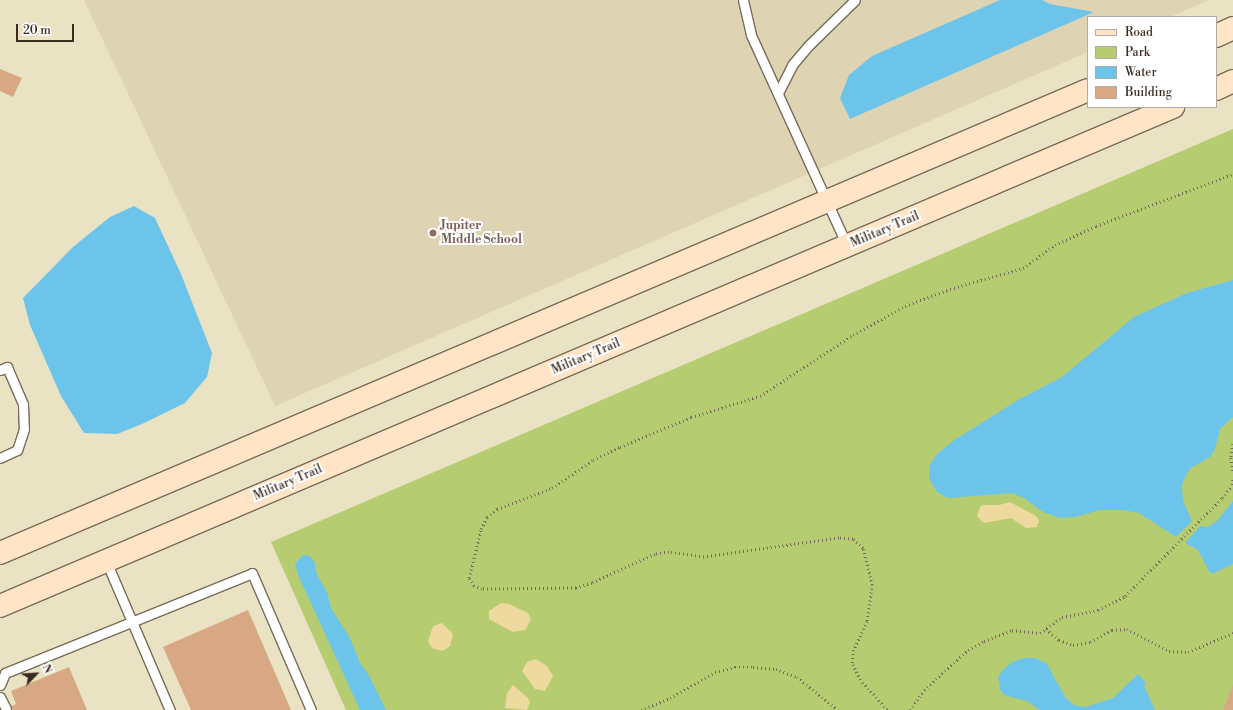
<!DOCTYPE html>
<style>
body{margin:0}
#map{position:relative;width:1233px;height:710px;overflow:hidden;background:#e9e3c3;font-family:"Libre Bodoni",serif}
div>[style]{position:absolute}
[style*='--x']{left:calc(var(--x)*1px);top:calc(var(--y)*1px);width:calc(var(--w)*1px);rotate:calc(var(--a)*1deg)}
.built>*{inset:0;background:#ded4b4}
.green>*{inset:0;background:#b6cc70}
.sand>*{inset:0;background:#eeda9e}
.water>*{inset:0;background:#6dc4ea}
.building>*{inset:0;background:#d8a884}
.path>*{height:2.5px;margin-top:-1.25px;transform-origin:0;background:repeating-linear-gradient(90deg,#786b58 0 1px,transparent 0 4px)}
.roads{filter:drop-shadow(1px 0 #786b58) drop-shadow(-1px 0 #786b58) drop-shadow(0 1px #786b58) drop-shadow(0 -1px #786b58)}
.service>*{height:9px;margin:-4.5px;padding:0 4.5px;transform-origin:4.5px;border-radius:4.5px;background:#fff}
.secondary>*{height:22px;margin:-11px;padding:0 11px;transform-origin:11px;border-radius:11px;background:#ffe4c6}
.dots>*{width:11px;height:11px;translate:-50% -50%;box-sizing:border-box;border:2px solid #fff;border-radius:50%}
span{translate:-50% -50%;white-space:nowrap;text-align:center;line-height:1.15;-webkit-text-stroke:4px #fff;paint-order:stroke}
.education-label{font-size:12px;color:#785e54;font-weight:700}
.left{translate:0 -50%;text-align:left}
.street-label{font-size:12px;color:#3b2a1e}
.legend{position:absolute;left:1087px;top:16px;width:130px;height:92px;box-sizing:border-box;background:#fff;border:1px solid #b1aaa5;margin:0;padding:5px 7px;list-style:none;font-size:12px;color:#3b2a1e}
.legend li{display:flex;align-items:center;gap:8px;height:20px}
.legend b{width:20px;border:1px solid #b1aaa5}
.north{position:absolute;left:16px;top:654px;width:40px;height:40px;-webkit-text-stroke:3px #fff;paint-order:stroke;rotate:65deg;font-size:11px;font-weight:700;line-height:16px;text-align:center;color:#3b2a1e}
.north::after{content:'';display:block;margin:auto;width:14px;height:18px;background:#3b2a1e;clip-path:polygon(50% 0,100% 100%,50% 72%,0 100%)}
.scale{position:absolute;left:16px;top:24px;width:58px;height:18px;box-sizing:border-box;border:2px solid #3b2a1e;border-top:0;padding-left:5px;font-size:12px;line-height:14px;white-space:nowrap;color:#3b2a1e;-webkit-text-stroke:3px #fff;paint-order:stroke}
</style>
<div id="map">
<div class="built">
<i style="clip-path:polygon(84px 0,1209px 0,1170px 17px,1088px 17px,1088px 52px,275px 406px)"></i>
</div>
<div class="green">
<i style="clip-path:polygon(1233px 129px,1233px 710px,346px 710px,271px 542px)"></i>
</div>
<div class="sand">
<i style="clip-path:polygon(1010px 502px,1036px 516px,1039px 520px,1037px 527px,1026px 528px,1011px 518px,984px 523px,977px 516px,980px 507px,983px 505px,999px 505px)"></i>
<i style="clip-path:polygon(501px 603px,509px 604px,528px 613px,531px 619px,525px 630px,513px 632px,489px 619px,489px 611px)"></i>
<i style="clip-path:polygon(442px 623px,453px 634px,450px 646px,443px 651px,432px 648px,428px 641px,433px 626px)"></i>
<i style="clip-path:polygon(536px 659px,547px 666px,553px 676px,545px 691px,535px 689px,522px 671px,527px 662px)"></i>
<i style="clip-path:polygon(513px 685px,528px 698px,530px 702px,527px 710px,505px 708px,507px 693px)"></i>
</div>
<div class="water">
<i style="clip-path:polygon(1000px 0,1042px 0,1050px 4px,1094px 12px,850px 119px,840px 98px,849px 75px,872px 56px)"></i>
<i style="clip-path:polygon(134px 206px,155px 218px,181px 274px,212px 353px,207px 377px,185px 403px,142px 424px,117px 434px,84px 433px,61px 396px,30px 325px,23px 298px,73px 247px,110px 217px)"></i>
<i style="clip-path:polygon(1233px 280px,1233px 417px,1220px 429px,1215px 449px,1210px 457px,1191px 468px,1186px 475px,1182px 485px,1183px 501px,1192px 521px,1176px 537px,1139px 513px,1123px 510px,1100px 510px,1076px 517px,1060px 518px,1043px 512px,1024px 498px,1012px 493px,948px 498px,937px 492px,929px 479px,929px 466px,936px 455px,953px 441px,1018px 400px,1062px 377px,1134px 317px,1187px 293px)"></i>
<i style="clip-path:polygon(1233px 501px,1233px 564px,1214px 573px,1210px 573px,1198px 550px,1185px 543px,1200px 526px,1207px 527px,1216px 522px)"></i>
<i style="clip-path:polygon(303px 555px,309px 556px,314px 561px,317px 575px,327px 592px,331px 608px,350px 638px,360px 663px,370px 677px,386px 710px,360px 710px,298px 575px,295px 564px)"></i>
<i style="clip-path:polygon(1024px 658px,1036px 658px,1047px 664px,1065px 697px,1074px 705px,1086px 707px,1113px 698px,1138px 674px,1146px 683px,1144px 686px,1155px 710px,1040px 710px,1027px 701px,1004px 695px,1000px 689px,998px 677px,1003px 670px,1012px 662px)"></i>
</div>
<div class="building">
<i style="clip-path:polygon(0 69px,22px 78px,13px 97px,0 91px)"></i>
<i style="clip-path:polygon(248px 610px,291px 710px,191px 710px,163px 647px)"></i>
<i style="clip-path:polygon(69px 667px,87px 710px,3px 710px,16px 704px,11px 691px)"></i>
<i style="clip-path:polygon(1233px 685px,1233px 710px,1223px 710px)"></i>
</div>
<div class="path">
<i style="--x:1233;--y:444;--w:14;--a:98"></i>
<i style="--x:1231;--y:458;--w:13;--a:81"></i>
<i style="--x:1046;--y:629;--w:17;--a:40"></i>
<i style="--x:1059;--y:640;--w:15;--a:20"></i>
<i style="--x:1073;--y:645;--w:17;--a:-10"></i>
<i style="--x:1090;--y:642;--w:25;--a:-29"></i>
<i style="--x:1112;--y:630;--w:15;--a:-4"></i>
<i style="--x:1127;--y:629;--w:47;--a:27.6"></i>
<i style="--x:1169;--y:651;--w:19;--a:3"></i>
<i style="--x:1188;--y:652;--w:49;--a:-22.9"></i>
<i style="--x:641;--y:710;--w:31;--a:-22"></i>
<i style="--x:670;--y:698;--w:52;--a:-30"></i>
<i style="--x:715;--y:672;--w:21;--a:-14"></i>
<i style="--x:735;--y:667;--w:18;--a:0"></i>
<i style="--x:753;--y:667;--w:23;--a:5"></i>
<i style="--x:776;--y:669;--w:22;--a:21"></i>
<i style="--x:797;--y:677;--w:53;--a:38.8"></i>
<i style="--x:887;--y:710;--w:40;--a:-132"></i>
<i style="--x:860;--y:680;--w:19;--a:-115"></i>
<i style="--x:852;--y:663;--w:12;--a:-85"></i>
<i style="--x:853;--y:651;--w:33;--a:-65"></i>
<i style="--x:867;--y:621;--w:36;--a:-82"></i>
<i style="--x:872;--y:585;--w:38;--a:-104"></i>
<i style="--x:863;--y:548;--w:13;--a:-138"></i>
<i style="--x:853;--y:539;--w:14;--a:-176"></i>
<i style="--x:839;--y:538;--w:136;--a:172"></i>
<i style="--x:704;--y:557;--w:35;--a:-172"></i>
<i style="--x:669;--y:552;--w:14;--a:172"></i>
<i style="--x:655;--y:554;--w:69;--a:155.3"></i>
<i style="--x:592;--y:583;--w:17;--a:163"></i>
<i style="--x:576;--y:588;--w:94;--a:179.4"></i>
<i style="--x:482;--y:589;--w:9;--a:-159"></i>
<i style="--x:474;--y:586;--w:9;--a:-122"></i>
<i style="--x:469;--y:578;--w:50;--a:-76.2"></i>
<i style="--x:481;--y:529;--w:13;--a:-63"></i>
<i style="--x:487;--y:517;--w:13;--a:-39"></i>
<i style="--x:497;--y:509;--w:59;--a:-20.9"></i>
<i style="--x:552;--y:488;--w:50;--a:-34.3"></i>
<i style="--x:593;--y:460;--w:30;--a:-26"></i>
<i style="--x:620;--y:447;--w:77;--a:-22.9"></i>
<i style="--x:691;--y:417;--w:72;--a:-16.9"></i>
<i style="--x:760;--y:396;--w:111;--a:-33.3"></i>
<i style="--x:853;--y:335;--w:60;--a:-29.1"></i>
<i style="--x:905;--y:306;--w:48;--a:-20.7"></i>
<i style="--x:950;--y:289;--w:76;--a:-16"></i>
<i style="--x:1023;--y:268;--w:39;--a:-36"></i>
<i style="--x:1055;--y:245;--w:45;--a:-24.9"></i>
<i style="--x:1096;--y:226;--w:147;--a:-20.8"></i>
<i style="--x:910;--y:710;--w:24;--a:-55"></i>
<i style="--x:924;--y:690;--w:59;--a:-42.3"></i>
<i style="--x:968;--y:650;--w:18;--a:-29"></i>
<i style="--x:984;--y:641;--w:30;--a:-21"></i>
<i style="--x:1012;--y:630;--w:28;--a:6"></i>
<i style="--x:1040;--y:633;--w:27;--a:-36"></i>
<i style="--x:1062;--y:617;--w:37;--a:-11"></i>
<i style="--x:1098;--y:610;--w:30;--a:-27"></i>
<i style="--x:1125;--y:596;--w:138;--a:-45.3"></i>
<i style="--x:1222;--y:498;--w:16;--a:-52"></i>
<i style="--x:1232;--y:485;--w:8;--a:-83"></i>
</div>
<div class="roads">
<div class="service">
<i style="--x:743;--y:0;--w:36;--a:77"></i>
<i style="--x:751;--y:35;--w:232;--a:65.5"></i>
<i style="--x:778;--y:93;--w:31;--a:-63"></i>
<i style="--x:792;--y:65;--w:26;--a:-50"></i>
<i style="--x:809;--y:45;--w:64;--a:-44.4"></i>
<i style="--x:0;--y:370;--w:8;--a:-23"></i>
<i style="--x:7;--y:367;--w:40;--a:66.6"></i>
<i style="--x:23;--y:404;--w:25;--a:88"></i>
<i style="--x:24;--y:429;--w:22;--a:108"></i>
<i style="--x:17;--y:450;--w:19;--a:155"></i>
<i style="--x:106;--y:561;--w:162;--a:66.8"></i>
<i style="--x:0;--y:685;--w:13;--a:-67"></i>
<i style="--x:5;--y:673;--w:266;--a:-22"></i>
<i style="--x:252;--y:573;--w:149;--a:66.7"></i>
<i style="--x:0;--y:697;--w:13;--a:63"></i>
</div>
<div class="secondary">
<i style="--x:1216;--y:36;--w:19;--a:-25"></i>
<i style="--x:1216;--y:89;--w:19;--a:-25"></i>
<i style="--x:0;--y:553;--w:1182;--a:-23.05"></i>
<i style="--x:0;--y:606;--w:1275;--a:-23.05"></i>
</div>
</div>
<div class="dots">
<i style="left:433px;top:233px;background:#8d6e63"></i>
</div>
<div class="education-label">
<span class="left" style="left:441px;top:233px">Jupiter<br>Middle School</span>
</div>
<div class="street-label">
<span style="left:885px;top:230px;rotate:-23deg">Military Trail</span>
<span style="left:586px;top:357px;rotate:-23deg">Military Trail</span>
<span style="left:288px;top:483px;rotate:-23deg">Military Trail</span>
</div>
<ul class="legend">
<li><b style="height:5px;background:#ffe4c6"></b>Road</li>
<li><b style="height:11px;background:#b6cc70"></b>Park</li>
<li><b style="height:11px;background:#6dc4ea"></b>Water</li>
<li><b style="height:11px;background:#d8a884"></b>Building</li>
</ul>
<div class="north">N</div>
<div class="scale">20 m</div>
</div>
